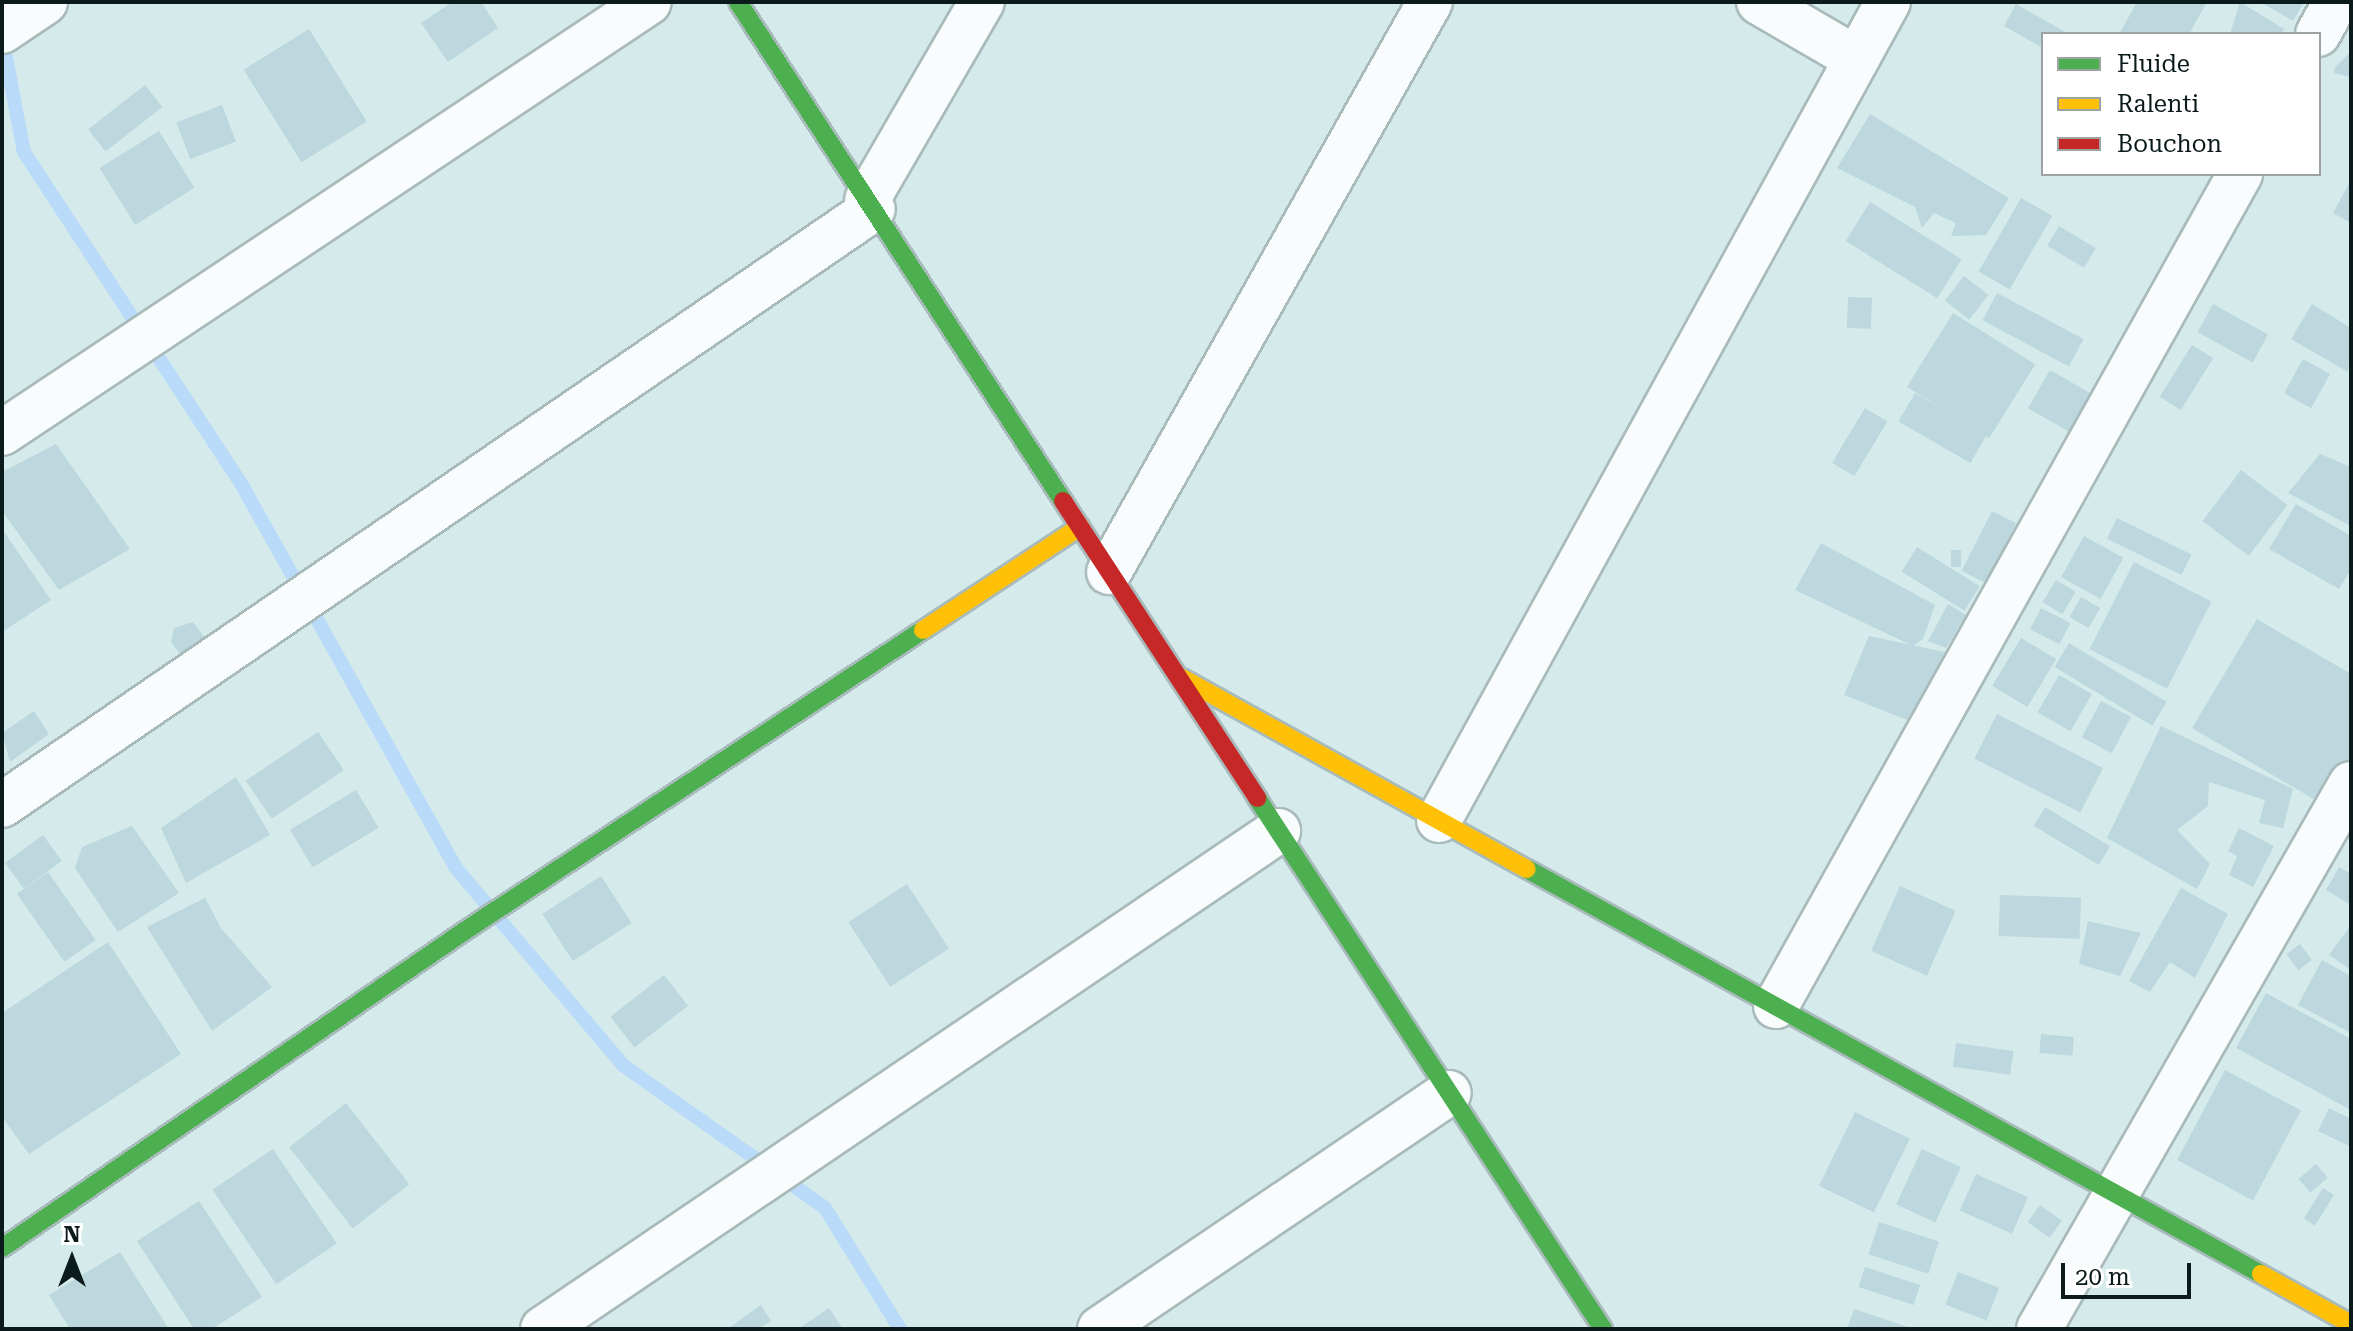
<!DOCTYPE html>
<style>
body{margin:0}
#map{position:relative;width:2353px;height:1331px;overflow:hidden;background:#d5ebeb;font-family:"Roboto Serif",serif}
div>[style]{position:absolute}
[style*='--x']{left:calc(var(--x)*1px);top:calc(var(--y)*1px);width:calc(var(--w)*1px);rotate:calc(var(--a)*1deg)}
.stream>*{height:14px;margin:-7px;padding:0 7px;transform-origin:7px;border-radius:7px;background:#b9daf8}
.building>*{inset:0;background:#bcd7dd;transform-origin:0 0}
.roads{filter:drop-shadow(2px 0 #a9babb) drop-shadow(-2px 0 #a9babb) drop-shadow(0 2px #a9babb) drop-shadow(0 -2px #a9babb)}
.street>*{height:44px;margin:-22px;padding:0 22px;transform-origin:22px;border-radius:22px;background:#f9fcfc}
.fast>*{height:18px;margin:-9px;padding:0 9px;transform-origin:9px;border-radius:9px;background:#4caf50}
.slow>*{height:18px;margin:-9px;padding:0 9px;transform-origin:9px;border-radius:9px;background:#ffc107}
.jam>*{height:18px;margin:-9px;padding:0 9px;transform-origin:9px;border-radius:9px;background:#c62828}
span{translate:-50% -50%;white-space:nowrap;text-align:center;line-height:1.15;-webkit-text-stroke:8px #fff;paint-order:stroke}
.frame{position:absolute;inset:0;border:4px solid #0b1a1b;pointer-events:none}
.legend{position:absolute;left:2041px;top:32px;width:280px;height:144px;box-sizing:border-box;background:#fff;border:2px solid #9da3a4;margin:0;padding:10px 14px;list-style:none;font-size:24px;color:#0b1a1b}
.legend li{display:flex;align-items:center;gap:16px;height:40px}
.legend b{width:40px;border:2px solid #9da3a4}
.north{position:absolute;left:32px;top:1219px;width:80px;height:80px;-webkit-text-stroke:6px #fff;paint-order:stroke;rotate:0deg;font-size:22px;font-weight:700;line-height:32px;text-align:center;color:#0b1a1b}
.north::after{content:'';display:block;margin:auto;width:28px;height:36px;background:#0b1a1b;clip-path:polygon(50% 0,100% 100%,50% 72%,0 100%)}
.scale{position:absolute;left:2061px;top:1263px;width:130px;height:36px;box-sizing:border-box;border:4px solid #0b1a1b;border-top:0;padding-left:10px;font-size:24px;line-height:28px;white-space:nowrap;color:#0b1a1b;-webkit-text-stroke:6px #fff;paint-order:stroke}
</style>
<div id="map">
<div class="stream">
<i style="--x:2;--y:36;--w:118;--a:79.3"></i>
<i style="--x:24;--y:152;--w:400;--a:56.8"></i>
<i style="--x:243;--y:487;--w:435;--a:60.8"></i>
<i style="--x:455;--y:867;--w:261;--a:49.7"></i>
<i style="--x:624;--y:1066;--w:246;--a:35.2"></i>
<i style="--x:825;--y:1208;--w:142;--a:58.2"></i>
</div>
<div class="building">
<i style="clip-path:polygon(452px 2px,481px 2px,498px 28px,448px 62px,421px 23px)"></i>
<i style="clip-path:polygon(2137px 2px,2207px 2px,2189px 34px,2119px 34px)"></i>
<i style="clip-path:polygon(2240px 2px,2284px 29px,2282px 34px,2230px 34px)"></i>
<i style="clip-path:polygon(2260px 2px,2304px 2px,2293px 21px)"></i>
<i style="clip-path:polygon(2016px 4px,2069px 34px,2043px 34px,2043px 48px,2004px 26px)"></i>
<i style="left:309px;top:29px;width:109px;height:77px;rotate:58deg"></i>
<i style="clip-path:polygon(2351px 52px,2351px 77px,2334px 73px,2335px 67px)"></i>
<i style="left:145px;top:85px;width:28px;height:72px;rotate:52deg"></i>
<i style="left:222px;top:105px;width:39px;height:49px;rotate:69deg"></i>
<i style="clip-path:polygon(1870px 114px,2009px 198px,1986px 235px,1951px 236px,1956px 223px,1934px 213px,1922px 228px,1915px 207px,1837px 168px)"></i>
<i style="left:159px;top:131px;width:67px;height:70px;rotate:58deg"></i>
<i style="clip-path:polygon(2351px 180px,2351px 223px,2333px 213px)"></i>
<i style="left:2021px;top:198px;width:36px;height:85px;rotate:30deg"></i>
<i style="left:1870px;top:202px;width:108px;height:46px;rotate:32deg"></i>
<i style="left:2059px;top:226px;width:43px;height:23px;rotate:31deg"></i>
<i style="left:1964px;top:276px;width:31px;height:31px;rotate:38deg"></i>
<i style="left:1997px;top:293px;width:98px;height:31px;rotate:28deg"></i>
<i style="left:1848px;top:297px;width:24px;height:31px;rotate:2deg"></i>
<i style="left:2213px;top:304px;width:63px;height:32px;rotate:29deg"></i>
<i style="clip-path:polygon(2312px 304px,2351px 328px,2348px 372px,2291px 339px)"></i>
<i style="left:1953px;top:313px;width:97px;height:87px;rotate:32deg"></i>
<i style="left:2192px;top:345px;width:25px;height:61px;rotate:32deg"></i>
<i style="left:2303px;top:359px;width:31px;height:39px;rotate:29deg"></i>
<i style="left:2050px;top:370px;width:50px;height:44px;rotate:30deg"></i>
<i style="left:1915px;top:393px;width:83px;height:33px;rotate:30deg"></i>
<i style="left:1865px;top:408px;width:26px;height:64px;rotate:31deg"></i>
<i style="clip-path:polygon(56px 444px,130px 549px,59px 590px,2px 511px,2px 472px)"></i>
<i style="clip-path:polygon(2320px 454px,2351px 467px,2351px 526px,2288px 493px)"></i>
<i style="left:2241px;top:470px;width:58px;height:64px;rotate:37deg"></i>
<i style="clip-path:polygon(2296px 504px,2351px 536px,2351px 569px,2339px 589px,2269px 549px)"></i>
<i style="left:1992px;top:511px;width:27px;height:67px;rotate:27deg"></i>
<i style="left:2117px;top:518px;width:83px;height:23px;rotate:26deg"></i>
<i style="clip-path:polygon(2px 529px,51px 600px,2px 632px)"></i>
<i style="left:2084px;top:536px;width:45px;height:47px;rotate:29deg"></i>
<i style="clip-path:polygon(1821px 543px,1935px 605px,1923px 639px,1913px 646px,1795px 590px)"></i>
<i style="left:1917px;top:547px;width:74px;height:29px;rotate:32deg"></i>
<i style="left:1951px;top:550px;width:10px;height:17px"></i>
<i style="left:2134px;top:562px;width:87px;height:98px;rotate:27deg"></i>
<i style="left:2056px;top:580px;width:23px;height:26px;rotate:31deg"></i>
<i style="left:2081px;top:597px;width:22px;height:23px;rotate:30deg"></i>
<i style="clip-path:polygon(1948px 604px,1966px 615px,1946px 648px,1928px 641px)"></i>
<i style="left:2041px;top:608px;width:33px;height:24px;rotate:27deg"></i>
<i style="clip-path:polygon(2257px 619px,2351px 674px,2351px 760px,2324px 805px,2192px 728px)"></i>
<i style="clip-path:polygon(193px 622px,207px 641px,186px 662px,171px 642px,174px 628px)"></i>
<i style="clip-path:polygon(1869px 636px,1944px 652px,1925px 727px,1844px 695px)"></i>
<i style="left:2021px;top:638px;width:41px;height:56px;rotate:31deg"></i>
<i style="left:2069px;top:643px;width:114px;height:28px;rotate:31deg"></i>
<i style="left:2059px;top:675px;width:38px;height:43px;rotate:30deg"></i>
<i style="left:2101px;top:701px;width:34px;height:41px;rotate:28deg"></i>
<i style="clip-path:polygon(34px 711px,49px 734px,10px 762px,2px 733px)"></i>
<i style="left:1997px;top:714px;width:119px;height:50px;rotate:27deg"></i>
<i style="clip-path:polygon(2161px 726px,2293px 789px,2283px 828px,2259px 823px,2265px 800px,2209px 782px,2208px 806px,2177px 830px,2210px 864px,2197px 889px,2107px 838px)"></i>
<i style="left:318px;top:732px;width:46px;height:87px;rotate:56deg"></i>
<i style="clip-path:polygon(236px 777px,270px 835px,186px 883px,161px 828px)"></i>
<i style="left:356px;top:790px;width:44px;height:77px;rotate:59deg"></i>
<i style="left:2045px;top:807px;width:76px;height:22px;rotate:31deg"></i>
<i style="clip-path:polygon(132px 826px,179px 893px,118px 932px,75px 868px,82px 847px)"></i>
<i style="clip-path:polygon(2239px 828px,2274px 846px,2253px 887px,2229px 875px,2237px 856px,2228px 851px)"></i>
<i style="left:43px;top:835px;width:32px;height:47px;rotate:54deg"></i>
<i style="clip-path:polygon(2339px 867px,2351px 874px,2351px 905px,2326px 890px)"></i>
<i style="left:48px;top:872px;width:83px;height:38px;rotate:55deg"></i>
<i style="left:601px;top:876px;width:56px;height:70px;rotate:57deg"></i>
<i style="left:907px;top:884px;width:77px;height:70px;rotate:57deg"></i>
<i style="left:1900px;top:886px;width:61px;height:71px;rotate:24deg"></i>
<i style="clip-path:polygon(2181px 888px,2228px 914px,2195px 978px,2170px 962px,2150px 992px,2129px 981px)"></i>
<i style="left:2000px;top:895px;width:81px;height:41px;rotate:2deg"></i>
<i style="clip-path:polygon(205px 898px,221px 928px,272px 987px,212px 1031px,147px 927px)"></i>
<i style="clip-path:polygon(2088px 921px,2141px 933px,2120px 976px,2079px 964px)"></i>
<i style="clip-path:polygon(2351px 925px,2351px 970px,2329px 955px)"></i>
<i style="clip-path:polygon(108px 942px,181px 1054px,29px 1154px,2px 1117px,2px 1013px)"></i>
<i style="left:2300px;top:944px;width:20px;height:17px;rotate:53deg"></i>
<i style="clip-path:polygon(2322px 960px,2351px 976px,2351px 1033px,2298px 1005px)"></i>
<i style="left:664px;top:975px;width:39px;height:68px;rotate:52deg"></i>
<i style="clip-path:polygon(2266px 993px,2351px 1039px,2351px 1110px,2236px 1048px)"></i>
<i style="left:2041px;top:1034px;width:33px;height:19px;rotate:5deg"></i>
<i style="left:1956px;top:1043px;width:58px;height:24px;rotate:8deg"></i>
<i style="left:2225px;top:1070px;width:86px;height:102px;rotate:28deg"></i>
<i style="left:346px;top:1103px;width:103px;height:72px;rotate:52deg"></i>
<i style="clip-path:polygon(2329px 1108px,2351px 1119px,2351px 1147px,2318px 1131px)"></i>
<i style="left:1855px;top:1112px;width:61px;height:82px;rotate:26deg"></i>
<i style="left:273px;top:1149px;width:114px;height:73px;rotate:56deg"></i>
<i style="left:1922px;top:1149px;width:43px;height:61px;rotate:25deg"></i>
<i style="left:2316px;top:1164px;width:18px;height:23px;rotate:49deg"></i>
<i style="left:1976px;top:1174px;width:57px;height:40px;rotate:24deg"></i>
<i style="left:2323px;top:1188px;width:13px;height:36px;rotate:32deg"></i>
<i style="clip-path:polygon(199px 1201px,262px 1297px,212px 1329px,194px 1329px,137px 1241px)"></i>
<i style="left:2040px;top:1205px;width:27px;height:21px;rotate:36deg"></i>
<i style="left:1879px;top:1222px;width:63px;height:34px;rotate:18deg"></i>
<i style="clip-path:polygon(120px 1252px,169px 1329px,70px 1329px,49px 1295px)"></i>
<i style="left:1865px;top:1267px;width:58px;height:21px;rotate:18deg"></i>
<i style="left:1958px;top:1272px;width:44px;height:35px;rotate:21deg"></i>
<i style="clip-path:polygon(761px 1305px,771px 1321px,758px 1329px,727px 1329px)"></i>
<i style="clip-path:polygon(829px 1308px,843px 1329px,798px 1329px)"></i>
<i style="clip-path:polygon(1854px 1309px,1911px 1328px,1911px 1329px,1847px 1329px)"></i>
</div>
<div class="roads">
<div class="street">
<i style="--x:1759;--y:2;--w:113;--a:30.2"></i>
<i style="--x:2;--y:31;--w:52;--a:-34"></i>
<i style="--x:2318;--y:34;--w:37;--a:-61"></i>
<i style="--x:867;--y:200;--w:229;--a:-59.9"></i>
<i style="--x:2;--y:433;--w:777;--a:-33.67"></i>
<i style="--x:1109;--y:572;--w:654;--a:-60.61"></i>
<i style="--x:2;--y:805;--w:1055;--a:-34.38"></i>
<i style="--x:1439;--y:820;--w:933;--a:-61.24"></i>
<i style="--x:1776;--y:1006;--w:953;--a:-60.85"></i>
<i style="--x:543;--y:1329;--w:888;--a:-34.12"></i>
<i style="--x:1100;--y:1329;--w:421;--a:-34.1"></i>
<i style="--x:2039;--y:1329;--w:628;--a:-60.21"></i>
</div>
<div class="fast">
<i style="--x:738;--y:2;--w:596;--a:56.92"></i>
<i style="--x:1257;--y:798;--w:634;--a:56.91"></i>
<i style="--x:1527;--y:869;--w:838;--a:28.89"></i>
<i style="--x:2;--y:1248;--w:563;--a:-34.42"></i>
<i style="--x:466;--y:930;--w:547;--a:-33.28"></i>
</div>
<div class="slow">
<i style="--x:923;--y:630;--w:188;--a:-33.3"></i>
<i style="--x:1182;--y:678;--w:394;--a:29"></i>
<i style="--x:2261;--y:1274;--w:103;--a:29.1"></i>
</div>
<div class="jam">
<i style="--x:1063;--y:501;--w:355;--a:56.8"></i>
</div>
</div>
<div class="frame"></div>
<ul class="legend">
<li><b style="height:10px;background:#4caf50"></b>Fluide</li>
<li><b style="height:10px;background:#ffc107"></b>Ralenti</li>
<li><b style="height:10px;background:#c62828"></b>Bouchon</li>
</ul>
<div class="north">N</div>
<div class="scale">20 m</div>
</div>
